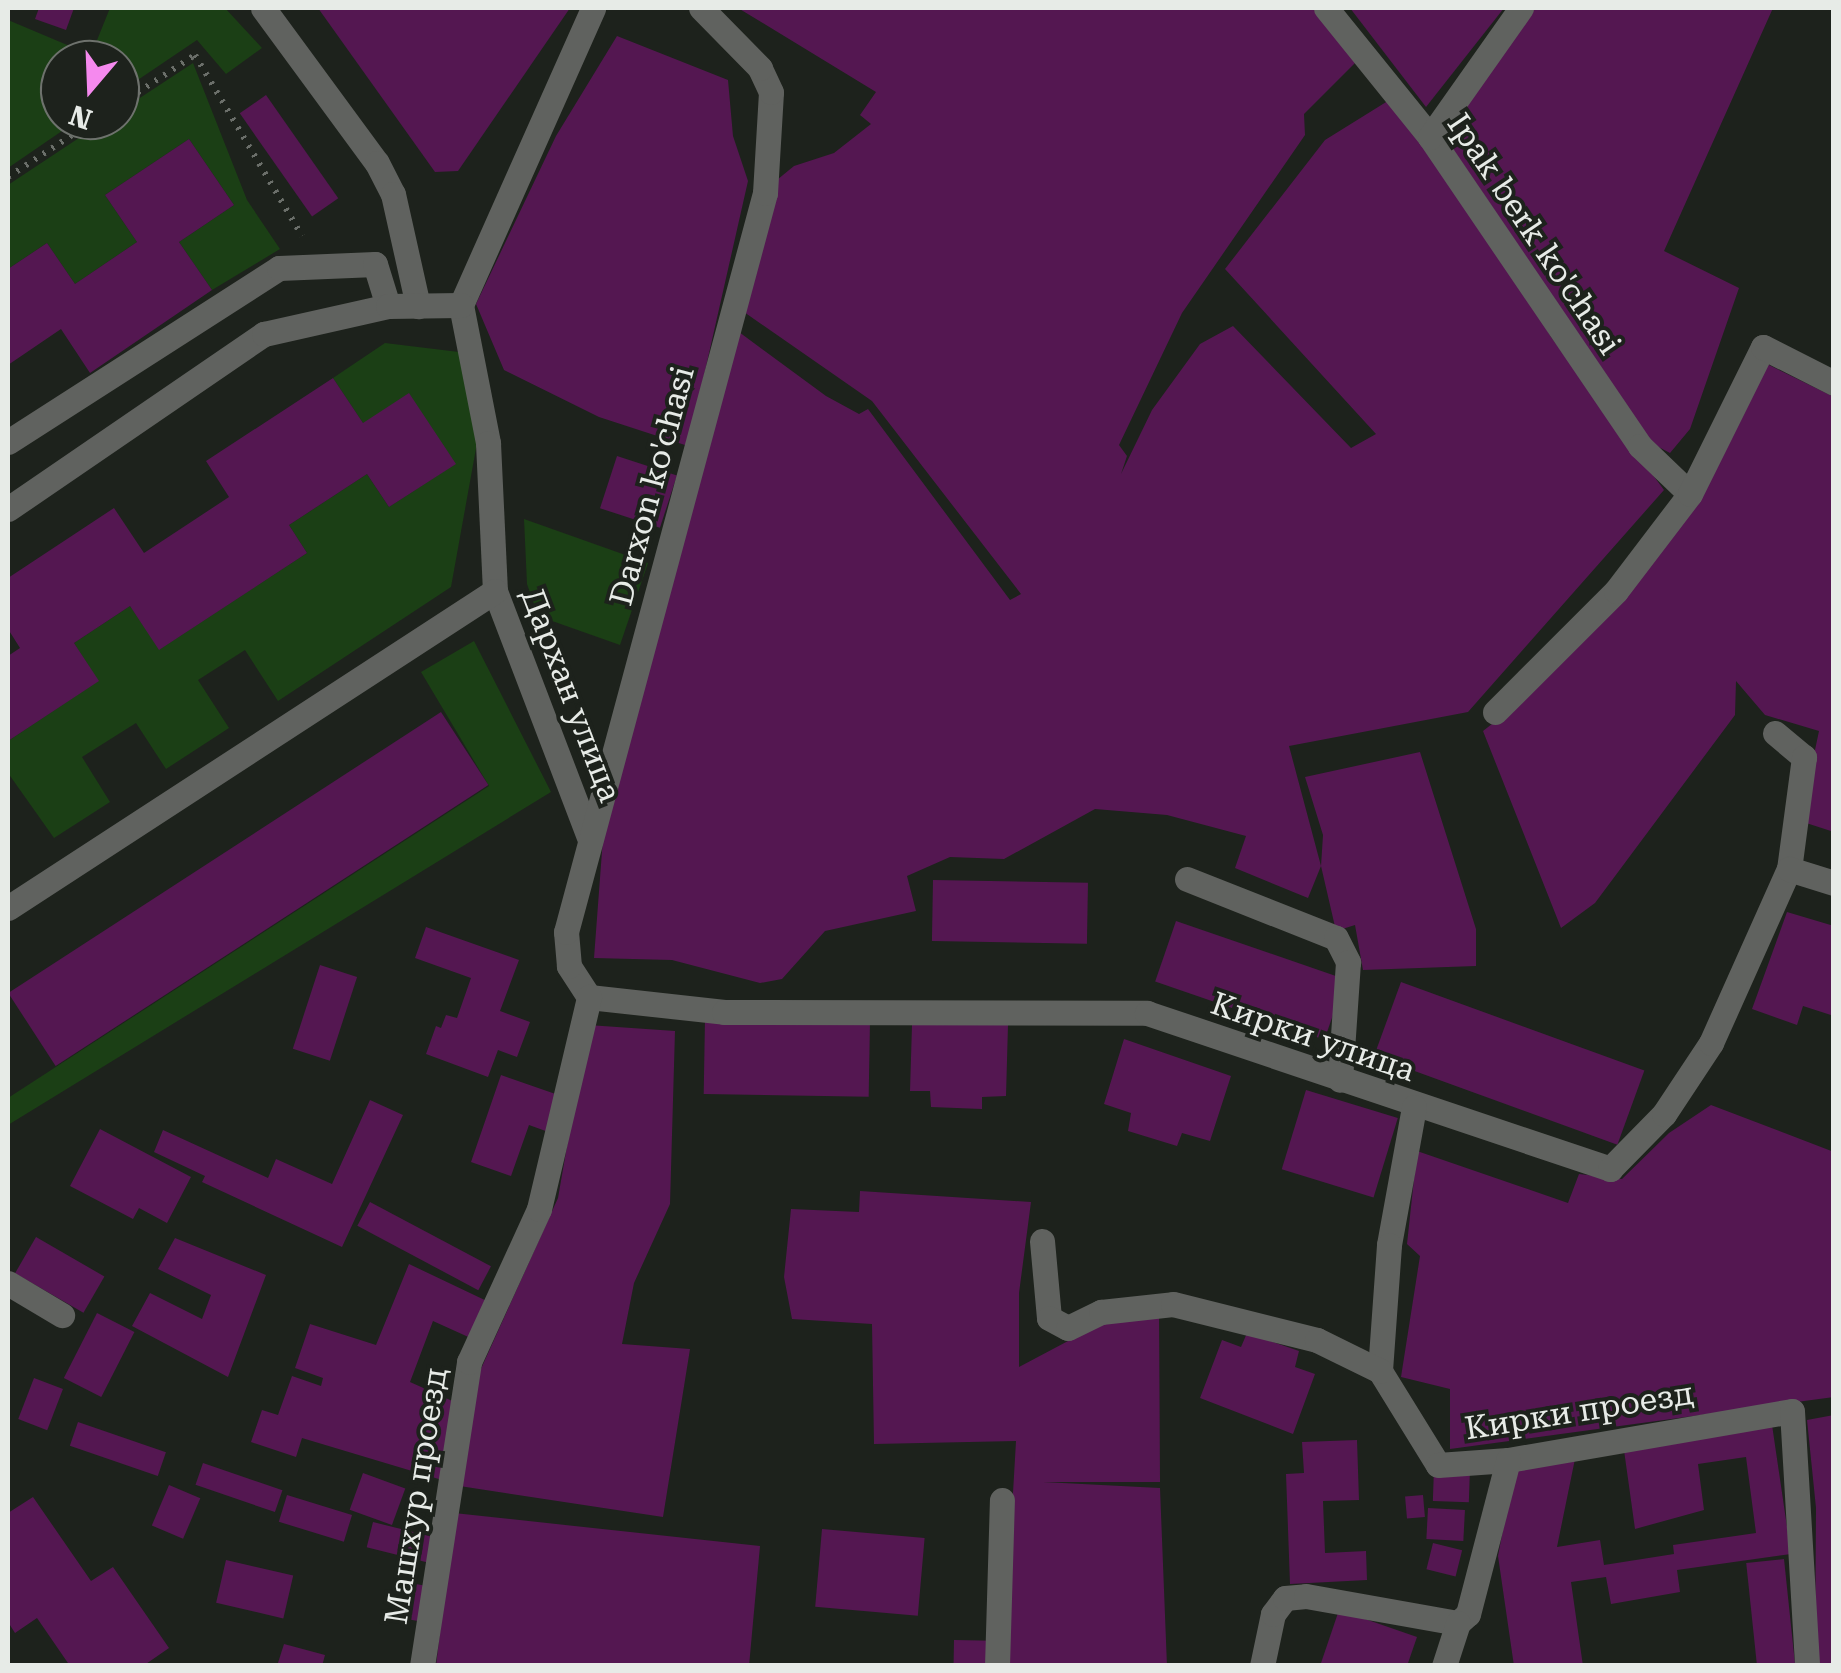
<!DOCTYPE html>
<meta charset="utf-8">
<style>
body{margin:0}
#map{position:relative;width:1841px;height:1673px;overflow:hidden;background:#1d221c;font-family:"Roboto Serif",serif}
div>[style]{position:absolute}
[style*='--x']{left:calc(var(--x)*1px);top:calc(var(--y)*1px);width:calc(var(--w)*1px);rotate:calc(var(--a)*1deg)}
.green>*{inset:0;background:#1b3f15}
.building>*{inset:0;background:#541751;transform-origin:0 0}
.path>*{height:6px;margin-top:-3px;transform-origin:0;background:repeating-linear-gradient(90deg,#6b6f6a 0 2.5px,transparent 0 10.5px)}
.minor>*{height:25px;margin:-12.5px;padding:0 12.5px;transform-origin:12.5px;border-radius:12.5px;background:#60625f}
span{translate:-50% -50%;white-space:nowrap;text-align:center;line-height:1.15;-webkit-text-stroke:8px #1d221c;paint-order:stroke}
.street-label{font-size:32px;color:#e7ebe7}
.frame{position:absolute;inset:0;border:10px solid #e7ebe7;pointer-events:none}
.north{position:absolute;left:40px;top:40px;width:100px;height:100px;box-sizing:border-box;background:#1d221c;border:2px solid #6e726d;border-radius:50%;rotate:199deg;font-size:28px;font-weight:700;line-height:40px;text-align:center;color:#e7ebe7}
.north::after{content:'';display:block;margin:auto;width:35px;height:45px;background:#f589ee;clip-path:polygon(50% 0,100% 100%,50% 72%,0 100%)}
</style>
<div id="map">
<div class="green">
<i style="clip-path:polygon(110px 8px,225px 8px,262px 48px,226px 74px,197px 40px,120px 92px,120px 60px,60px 60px,60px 120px,78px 120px,8px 168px,8px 20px,91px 55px)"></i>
<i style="clip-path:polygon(193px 63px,247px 200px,280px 249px,212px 290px,179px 242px,234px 205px,189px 139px,105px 195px,137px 242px,75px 284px,47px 243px,8px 269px,8px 185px,106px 120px,120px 120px,120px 111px)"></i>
<i style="clip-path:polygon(385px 343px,459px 352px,484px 404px,451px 587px,278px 701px,245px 650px,198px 680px,229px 728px,166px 769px,136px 723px,82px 757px,110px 802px,54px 838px,8px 773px,8px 741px,98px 681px,74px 643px,130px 606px,160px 649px,307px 553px,289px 525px,367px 474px,389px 507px,455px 464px,363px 423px,333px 378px)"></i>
<i style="clip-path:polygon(524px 519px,648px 563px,620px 645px,538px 616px,527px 584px)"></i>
<i style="clip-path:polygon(474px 641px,551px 792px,8px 1125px,8px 1098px,489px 786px,421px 672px)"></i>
</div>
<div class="building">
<i style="clip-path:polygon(39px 8px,74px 8px,66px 30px,35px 19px)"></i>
<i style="clip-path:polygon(318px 8px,570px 8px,458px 171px,435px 172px)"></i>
<i style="clip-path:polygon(738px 8px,1318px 8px,1359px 59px,1304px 114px,1305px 135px,1182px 313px,1119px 445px,1127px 456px,1121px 474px,1152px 410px,1200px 344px,1233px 326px,1351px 448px,1376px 434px,1225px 269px,1325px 140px,1391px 99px,1505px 259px,1551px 337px,1664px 490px,1468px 712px,1289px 746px,1321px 866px,1308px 898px,1235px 868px,1246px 836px,1167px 815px,1095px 809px,1004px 859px,950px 857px,907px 876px,916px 911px,825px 931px,782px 979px,760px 983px,672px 960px,594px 958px,603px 838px,739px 332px,826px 396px,859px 414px,868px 409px,1010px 600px,1021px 594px,872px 401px,744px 312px,772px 184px,794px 166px,834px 153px,871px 124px,860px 115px,876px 92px)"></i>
<i style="clip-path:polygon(1350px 8px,1504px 8px,1426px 107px)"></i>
<i style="clip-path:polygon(1528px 8px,1773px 8px,1664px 251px,1739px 288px,1690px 429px,1670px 453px,1653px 444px,1440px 130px)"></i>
<i style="clip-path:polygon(617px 36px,728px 80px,733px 136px,748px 181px,688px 446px,599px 417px,504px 370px,476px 304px,556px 136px)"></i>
<i style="left:266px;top:95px;width:126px;height:32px;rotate:55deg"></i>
<i style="clip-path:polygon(189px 139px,234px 205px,179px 242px,212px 290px,90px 373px,61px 329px,8px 365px,8px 269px,47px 243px,75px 284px,137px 242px,105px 195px)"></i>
<i style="clip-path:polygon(1765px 363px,1834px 397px,1834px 832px,1800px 821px,1819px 731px,1765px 715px,1736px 681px,1735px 715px,1595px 903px,1561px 928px,1483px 731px,1534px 691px,1611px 609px)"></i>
<i style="clip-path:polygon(333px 378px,363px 423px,409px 393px,456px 464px,389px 507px,367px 474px,289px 525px,307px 553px,159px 650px,130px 606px,74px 643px,99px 681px,8px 741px,8px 656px,20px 648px,8px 629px,8px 578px,114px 508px,144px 553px,229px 497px,206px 461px)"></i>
<i style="left:617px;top:456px;width:63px;height:55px;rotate:18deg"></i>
<i style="left:441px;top:712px;width:87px;height:516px;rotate:57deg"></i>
<i style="clip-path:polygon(1420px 752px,1476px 929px,1476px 966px,1363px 970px,1355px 925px,1336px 931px,1321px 866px,1323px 835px,1305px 777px)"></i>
<i style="left:933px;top:880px;width:155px;height:61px;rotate:1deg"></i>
<i style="clip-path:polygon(1787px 912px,1834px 926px,1834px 1016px,1803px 1006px,1797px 1025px,1752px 1009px)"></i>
<i style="left:1176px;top:921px;width:179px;height:64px;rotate:19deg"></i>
<i style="clip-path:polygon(426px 927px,519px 960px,500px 1011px,530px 1022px,517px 1057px,498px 1050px,488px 1077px,426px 1054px,436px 1026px,441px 1028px,446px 1015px,457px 1018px,471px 978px,415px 958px)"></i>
<i style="left:320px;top:965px;width:39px;height:88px;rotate:18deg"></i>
<i style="left:1401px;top:982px;width:259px;height:79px;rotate:20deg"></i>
<i style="left:705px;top:1019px;width:165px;height:75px;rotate:1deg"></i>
<i style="clip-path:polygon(588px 1025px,675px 1031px,670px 1204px,634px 1283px,622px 1344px,690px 1349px,663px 1517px,453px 1485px,475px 1382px,558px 1198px)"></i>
<i style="clip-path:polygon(912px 1025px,1008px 1025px,1006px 1096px,982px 1097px,982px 1109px,931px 1107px,930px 1091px,910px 1091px)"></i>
<i style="clip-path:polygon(1124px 1039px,1231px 1076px,1210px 1141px,1182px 1133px,1177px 1146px,1128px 1131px,1131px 1113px,1104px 1104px)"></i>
<i style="clip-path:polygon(501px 1075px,567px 1098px,554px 1134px,529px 1125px,511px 1176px,471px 1162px)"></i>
<i style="left:1306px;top:1090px;width:96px;height:83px;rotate:17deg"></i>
<i style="clip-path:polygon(370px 1100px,403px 1115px,342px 1247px,202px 1182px,205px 1176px,154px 1152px,163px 1130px,268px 1178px,276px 1159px,332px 1184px)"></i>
<i style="clip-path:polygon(1711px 1105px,1834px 1152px,1834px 1397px,1450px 1449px,1450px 1389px,1401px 1377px,1420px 1256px,1407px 1244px,1417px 1151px,1568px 1203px,1579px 1174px,1622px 1179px,1669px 1133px)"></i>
<i style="clip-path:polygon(100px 1129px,191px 1177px,167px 1223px,139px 1208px,133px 1219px,70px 1186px)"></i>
<i style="clip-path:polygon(860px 1191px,1031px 1202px,1019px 1293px,1019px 1367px,1119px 1314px,1159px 1308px,1160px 1482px,1043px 1482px,1160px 1488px,1167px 1666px,1003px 1666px,1016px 1441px,874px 1444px,872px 1324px,792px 1319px,784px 1277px,791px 1209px,859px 1212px)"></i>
<i style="left:370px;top:1202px;width:137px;height:27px;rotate:28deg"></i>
<i style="left:36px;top:1237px;width:79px;height:42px;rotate:30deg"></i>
<i style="clip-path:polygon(175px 1238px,266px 1275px,228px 1377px,132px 1326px,150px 1293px,202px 1319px,211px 1295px,158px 1269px)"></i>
<i style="clip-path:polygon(409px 1264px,491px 1303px,475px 1340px,433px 1321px,410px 1382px,459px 1404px,442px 1480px,302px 1438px,296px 1457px,251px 1442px,262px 1410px,278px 1415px,292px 1376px,321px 1386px,323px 1378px,295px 1368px,310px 1324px,376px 1345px)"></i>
<i style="left:97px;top:1313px;width:42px;height:73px;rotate:27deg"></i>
<i style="clip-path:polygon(1247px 1333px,1299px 1351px,1295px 1367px,1315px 1374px,1293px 1434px,1200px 1398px,1222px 1340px,1241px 1347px)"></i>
<i style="left:34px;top:1378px;width:31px;height:44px;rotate:21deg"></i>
<i style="clip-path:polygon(1834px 1415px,1834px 1666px,1815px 1666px,1816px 1508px,1807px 1420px)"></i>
<i style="clip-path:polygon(1771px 1418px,1791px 1554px,1677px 1570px,1680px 1592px,1611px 1604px,1606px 1577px,1571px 1582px,1583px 1666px,1514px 1666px,1498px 1556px,1516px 1461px,1576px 1454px,1557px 1547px,1600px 1540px,1604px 1565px,1674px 1554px,1673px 1545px,1756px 1533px,1746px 1457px,1698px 1464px,1704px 1510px,1635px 1529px,1623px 1443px)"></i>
<i style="left:78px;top:1422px;width:93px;height:25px;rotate:19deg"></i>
<i style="clip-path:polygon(1357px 1440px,1359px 1500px,1323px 1501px,1325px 1553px,1366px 1551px,1367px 1580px,1290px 1584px,1286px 1474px,1304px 1473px,1302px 1442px)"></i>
<i style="left:203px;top:1463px;width:84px;height:23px;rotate:19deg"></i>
<i style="left:1434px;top:1468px;width:36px;height:33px;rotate:2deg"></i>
<i style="left:363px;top:1473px;width:45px;height:39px;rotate:20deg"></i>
<i style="left:169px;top:1485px;width:34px;height:44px;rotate:23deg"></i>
<i style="left:287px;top:1495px;width:68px;height:28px;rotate:17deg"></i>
<i style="left:1423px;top:1495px;width:22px;height:18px;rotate:85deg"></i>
<i style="clip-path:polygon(33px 1497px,91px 1581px,113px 1567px,169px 1648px,143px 1666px,70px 1666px,37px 1618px,15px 1633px,8px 1622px,8px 1513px)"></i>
<i style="left:1428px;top:1508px;width:37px;height:31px;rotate:3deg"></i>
<i style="clip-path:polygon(454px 1513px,760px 1546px,749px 1666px,436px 1666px)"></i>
<i style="left:373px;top:1522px;width:65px;height:26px;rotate:14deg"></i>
<i style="left:822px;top:1529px;width:103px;height:78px;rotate:5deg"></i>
<i style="left:1433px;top:1543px;width:30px;height:27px;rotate:14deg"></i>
<i style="left:1784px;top:1559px;width:108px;height:38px;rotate:84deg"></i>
<i style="left:226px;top:1560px;width:69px;height:44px;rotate:13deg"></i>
<i style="left:404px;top:1582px;width:22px;height:36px;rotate:10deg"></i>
<i style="clip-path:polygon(1339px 1610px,1417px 1637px,1407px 1666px,1320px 1666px)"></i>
<i style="left:954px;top:1640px;width:39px;height:26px;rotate:1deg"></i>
<i style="clip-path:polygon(284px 1644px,325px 1655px,322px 1666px,277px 1666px)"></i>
</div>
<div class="path">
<i style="--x:120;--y:104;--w:90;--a:-33.2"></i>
<i style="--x:195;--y:55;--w:210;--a:59.4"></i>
<i style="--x:8;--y:177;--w:104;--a:-33.2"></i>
</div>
<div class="minor">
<i style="--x:263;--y:8;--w:192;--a:53.7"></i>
<i style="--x:377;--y:163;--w:35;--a:63"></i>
<i style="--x:393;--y:194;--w:115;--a:77.4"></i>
<i style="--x:1326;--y:8;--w:166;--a:51.1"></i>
<i style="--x:1430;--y:137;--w:374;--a:55.8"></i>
<i style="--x:1640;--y:446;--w:69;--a:43.8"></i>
<i style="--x:1430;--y:137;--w:158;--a:-54.8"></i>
<i style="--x:461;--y:305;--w:141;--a:78.9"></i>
<i style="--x:488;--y:443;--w:148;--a:87.3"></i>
<i style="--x:495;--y:591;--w:267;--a:69.1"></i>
<i style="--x:461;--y:305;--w:325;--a:-66"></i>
<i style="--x:8;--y:442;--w:322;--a:-32.7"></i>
<i style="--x:279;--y:268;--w:96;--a:-2.4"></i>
<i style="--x:375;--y:264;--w:44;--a:72.8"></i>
<i style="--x:8;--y:509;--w:310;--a:-34.4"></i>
<i style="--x:264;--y:334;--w:127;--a:-12.7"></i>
<i style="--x:388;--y:306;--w:73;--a:-0.8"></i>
<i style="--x:1495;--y:712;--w:171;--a:-45"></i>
<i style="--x:1616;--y:591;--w:122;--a:-52.7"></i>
<i style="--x:1690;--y:494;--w:164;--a:-63.6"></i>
<i style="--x:1763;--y:347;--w:80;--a:26.9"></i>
<i style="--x:1775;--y:733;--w:38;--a:40"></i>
<i style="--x:1804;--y:757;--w:113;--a:97.6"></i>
<i style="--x:1187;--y:879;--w:160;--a:21.6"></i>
<i style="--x:1336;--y:938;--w:27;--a:63"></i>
<i style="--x:1348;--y:962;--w:118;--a:93.9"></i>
<i style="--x:8;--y:908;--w:581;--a:-33.06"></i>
<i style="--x:589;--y:997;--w:136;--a:6.3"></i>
<i style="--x:724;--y:1012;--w:423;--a:0.1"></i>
<i style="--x:1147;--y:1013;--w:489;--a:18.6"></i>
<i style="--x:1610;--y:1169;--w:77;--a:-45.5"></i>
<i style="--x:1664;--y:1114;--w:85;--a:-56.5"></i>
<i style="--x:1711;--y:1043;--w:191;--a:-65.9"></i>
<i style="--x:1789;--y:869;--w:47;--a:17.3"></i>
<i style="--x:589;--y:997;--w:37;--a:-123"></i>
<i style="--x:569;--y:966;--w:34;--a:-95"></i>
<i style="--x:566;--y:932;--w:765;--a:-74.93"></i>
<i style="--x:765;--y:193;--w:101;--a:-86.6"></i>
<i style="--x:771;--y:92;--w:26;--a:-115"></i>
<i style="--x:760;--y:68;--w:84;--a:-134.5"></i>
<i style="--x:1414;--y:1107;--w:140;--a:100.3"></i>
<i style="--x:1389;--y:1245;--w:126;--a:94.1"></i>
<i style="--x:1380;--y:1371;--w:110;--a:58.3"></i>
<i style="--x:1438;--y:1465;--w:70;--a:-4.1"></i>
<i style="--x:1508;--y:1460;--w:288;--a:-9.8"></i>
<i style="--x:1792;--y:1411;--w:255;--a:86.6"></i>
<i style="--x:1042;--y:1241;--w:77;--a:84.8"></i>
<i style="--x:1049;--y:1318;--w:21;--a:28"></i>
<i style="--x:1068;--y:1328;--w:37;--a:-26"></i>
<i style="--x:1101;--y:1312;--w:72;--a:-6.3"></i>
<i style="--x:1173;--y:1304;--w:148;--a:14"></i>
<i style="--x:1317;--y:1340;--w:70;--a:26.2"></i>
<i style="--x:8;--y:1283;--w:63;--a:30.7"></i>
<i style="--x:422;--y:1666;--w:308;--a:-81.2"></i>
<i style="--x:469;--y:1362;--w:168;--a:-65.4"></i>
<i style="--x:539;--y:1209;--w:218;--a:-76.7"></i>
<i style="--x:997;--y:1666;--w:166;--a:-88.3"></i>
<i style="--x:1262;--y:1666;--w:53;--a:-78.1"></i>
<i style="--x:1273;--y:1614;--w:20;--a:-53"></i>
<i style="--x:1285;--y:1598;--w:21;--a:-5"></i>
<i style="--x:1306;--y:1596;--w:154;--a:10.1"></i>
<i style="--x:1458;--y:1623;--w:13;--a:-42"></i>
<i style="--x:1468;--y:1614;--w:159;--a:-75.4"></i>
<i style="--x:1444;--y:1666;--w:45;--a:-72"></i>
</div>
<div class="street-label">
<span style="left:1534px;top:234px;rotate:56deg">Ipak berk ko'chasi</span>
<span style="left:652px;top:486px;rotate:-75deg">Darxon ko'chasi</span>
<span style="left:571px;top:695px;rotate:69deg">Дархан улица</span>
<span style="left:1313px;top:1037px;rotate:19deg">Кирки улица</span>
<span style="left:1579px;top:1411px;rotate:-9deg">Кирки проезд</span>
<span style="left:416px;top:1496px;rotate:-81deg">Машхур проезд</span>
</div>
<div class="frame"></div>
<div class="north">N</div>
</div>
